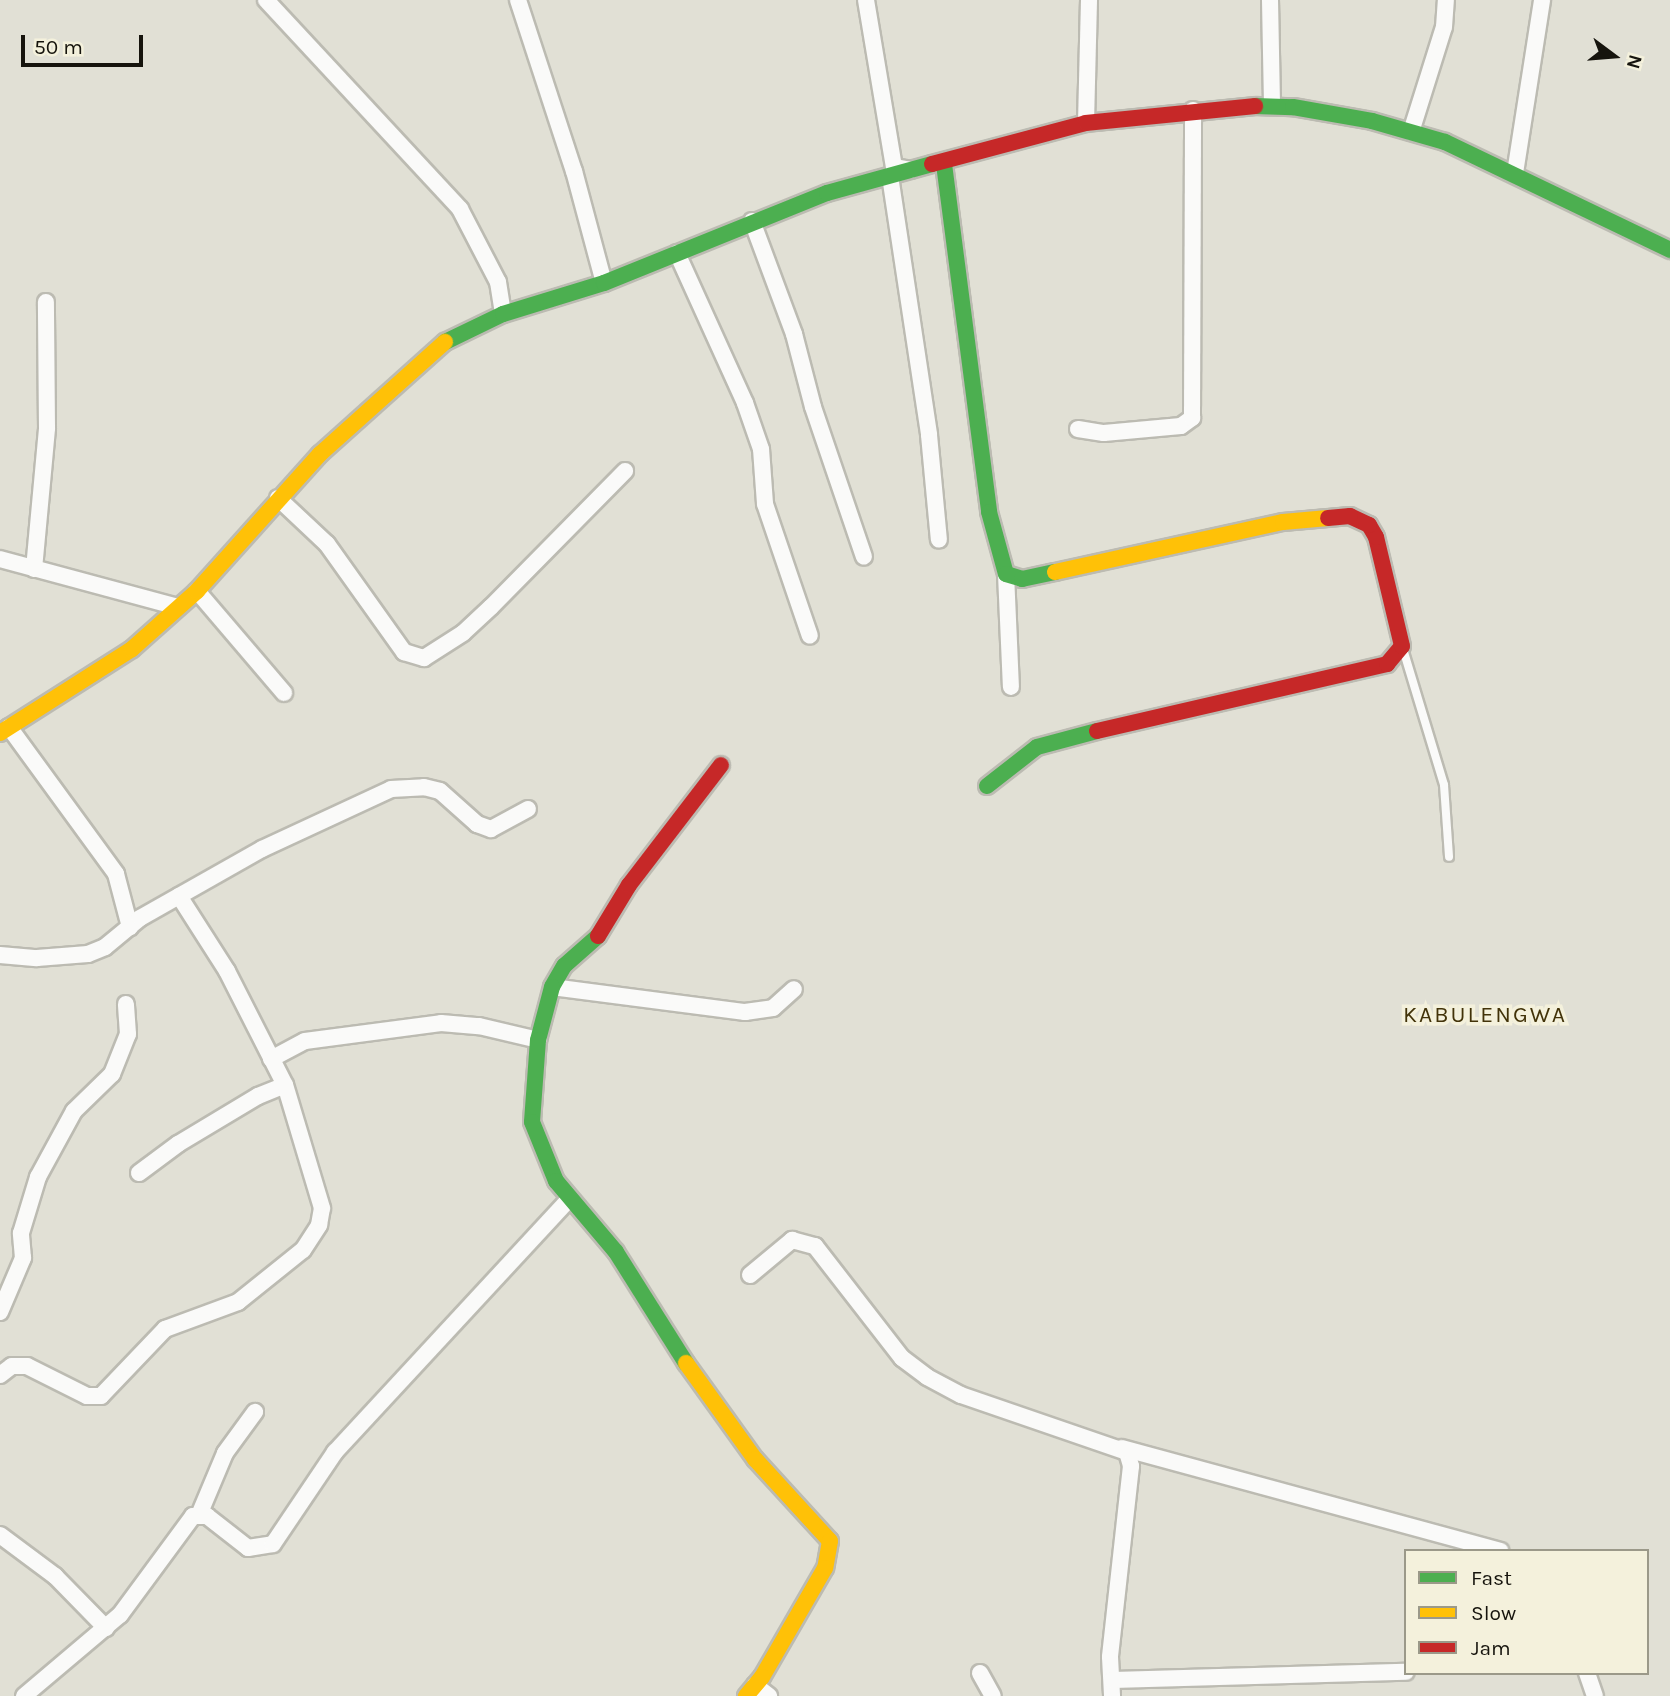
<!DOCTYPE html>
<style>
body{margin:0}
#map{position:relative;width:1670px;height:1696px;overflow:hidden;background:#e1e0d5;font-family:Karla,sans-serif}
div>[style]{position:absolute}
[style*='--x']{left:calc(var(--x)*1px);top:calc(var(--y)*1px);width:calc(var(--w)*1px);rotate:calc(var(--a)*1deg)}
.roads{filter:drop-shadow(2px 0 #bcbbb2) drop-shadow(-2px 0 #bcbbb2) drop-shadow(0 2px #bcbbb2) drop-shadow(0 -2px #bcbbb2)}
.lane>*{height:8px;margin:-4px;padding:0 4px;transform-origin:4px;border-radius:4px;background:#fafaf9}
.street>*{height:16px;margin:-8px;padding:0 8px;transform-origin:8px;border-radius:8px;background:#fafaf9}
.fast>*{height:16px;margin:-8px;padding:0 8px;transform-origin:8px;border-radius:8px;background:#4caf50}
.slow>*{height:16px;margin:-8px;padding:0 8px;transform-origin:8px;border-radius:8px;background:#ffc107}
.jam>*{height:16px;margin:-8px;padding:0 8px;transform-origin:8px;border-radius:8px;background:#c62828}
span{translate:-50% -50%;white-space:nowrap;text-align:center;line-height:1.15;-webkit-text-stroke:7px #f4f1dc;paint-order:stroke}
.quarter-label{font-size:23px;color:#423309;letter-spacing:2px}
.legend{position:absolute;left:1404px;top:1549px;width:245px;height:126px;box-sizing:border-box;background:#f4f1dc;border:2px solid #9b9989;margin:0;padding:9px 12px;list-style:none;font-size:21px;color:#16140d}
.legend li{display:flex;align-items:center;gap:14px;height:35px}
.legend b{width:35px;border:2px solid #9b9989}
.north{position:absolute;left:1579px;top:21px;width:70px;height:70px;-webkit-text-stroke:5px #f4f1dc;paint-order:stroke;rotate:106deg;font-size:19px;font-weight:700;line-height:28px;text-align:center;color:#16140d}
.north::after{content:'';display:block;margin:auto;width:24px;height:32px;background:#16140d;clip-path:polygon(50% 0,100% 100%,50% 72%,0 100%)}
.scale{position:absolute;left:21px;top:35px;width:122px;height:32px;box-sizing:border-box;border:4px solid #16140d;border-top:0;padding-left:9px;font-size:21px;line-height:24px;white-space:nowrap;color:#16140d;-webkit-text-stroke:5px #f4f1dc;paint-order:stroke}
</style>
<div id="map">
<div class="roads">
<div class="lane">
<i style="--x:1403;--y:649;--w:142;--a:73.2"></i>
<i style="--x:1444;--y:785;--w:72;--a:86"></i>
</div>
<div class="street">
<i style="--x:266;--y:0;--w:285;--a:47.1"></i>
<i style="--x:460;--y:209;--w:82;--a:62.5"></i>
<i style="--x:498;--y:282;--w:32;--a:81"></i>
<i style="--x:518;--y:0;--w:180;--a:71.9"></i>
<i style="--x:574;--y:171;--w:116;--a:75"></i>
<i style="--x:866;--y:0;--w:169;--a:80.5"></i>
<i style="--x:894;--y:167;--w:17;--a:10"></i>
<i style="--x:1270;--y:0;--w:106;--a:88.9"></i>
<i style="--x:1086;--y:123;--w:123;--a:-88.6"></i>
<i style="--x:1411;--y:132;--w:110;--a:-72.6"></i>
<i style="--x:1444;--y:27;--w:27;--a:-86"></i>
<i style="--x:1515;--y:173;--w:175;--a:-81.1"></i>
<i style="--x:890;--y:176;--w:262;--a:81.4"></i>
<i style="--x:929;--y:435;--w:105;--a:84.6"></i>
<i style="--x:752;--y:221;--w:121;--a:69.6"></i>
<i style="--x:794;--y:334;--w:75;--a:75.4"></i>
<i style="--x:813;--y:407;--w:158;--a:71.2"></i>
<i style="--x:677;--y:253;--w:165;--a:65.6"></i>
<i style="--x:745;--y:403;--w:49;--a:70.8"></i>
<i style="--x:761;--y:449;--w:55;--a:85.8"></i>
<i style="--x:765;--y:504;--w:139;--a:71.2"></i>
<i style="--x:1078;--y:429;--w:26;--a:9"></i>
<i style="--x:1104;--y:433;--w:77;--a:-5.2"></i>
<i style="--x:1181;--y:426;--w:14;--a:-36"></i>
<i style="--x:1192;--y:418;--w:308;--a:-89.8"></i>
<i style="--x:278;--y:498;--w:67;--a:43.2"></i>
<i style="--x:327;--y:544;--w:133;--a:54.5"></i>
<i style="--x:404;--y:652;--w:21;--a:17"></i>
<i style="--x:424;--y:658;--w:46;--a:-32.7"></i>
<i style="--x:463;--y:633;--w:38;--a:-43"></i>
<i style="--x:491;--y:607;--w:191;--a:-45.4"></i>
<i style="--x:0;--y:559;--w:184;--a:15.1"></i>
<i style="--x:34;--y:569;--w:142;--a:-84.7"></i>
<i style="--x:47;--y:428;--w:126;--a:-90.5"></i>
<i style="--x:1006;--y:574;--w:113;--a:87.5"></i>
<i style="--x:197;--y:591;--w:134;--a:49.5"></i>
<i style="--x:9;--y:727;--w:182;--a:53.9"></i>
<i style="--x:116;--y:874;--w:55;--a:75.2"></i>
<i style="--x:0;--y:955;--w:37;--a:5"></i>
<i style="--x:37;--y:958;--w:51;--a:-4.5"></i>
<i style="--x:88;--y:954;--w:18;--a:-22"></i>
<i style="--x:105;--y:947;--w:45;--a:-39.6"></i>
<i style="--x:140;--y:918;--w:140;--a:-29.5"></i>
<i style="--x:262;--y:849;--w:142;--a:-24.9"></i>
<i style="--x:391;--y:789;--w:33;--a:-3"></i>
<i style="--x:424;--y:787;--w:16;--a:14"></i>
<i style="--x:440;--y:791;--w:50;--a:41.7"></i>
<i style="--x:477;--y:824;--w:15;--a:20"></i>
<i style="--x:491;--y:829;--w:42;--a:-28.4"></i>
<i style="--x:552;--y:987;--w:195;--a:7.4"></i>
<i style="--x:745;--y:1012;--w:28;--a:-8"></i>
<i style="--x:773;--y:1008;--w:28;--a:-42"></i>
<i style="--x:271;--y:1059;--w:38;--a:-28"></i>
<i style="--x:305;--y:1041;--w:137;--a:-7.5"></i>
<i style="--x:441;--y:1023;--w:38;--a:5"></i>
<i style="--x:479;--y:1026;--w:61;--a:13.3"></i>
<i style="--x:139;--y:1173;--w:49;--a:-36.6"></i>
<i style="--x:178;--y:1144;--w:93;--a:-31"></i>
<i style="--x:258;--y:1096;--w:29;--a:-22"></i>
<i style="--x:750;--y:1275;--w:55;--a:-39.8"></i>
<i style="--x:792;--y:1240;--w:24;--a:15"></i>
<i style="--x:815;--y:1246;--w:142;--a:52.2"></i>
<i style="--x:902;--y:1358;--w:31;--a:37"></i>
<i style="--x:927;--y:1377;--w:38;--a:28"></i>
<i style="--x:961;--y:1395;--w:176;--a:19"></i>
<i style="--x:1127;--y:1452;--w:15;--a:74"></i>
<i style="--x:1131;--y:1466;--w:192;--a:96.3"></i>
<i style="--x:1110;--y:1657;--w:39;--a:87"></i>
<i style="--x:0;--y:1312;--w:59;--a:-66.9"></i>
<i style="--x:23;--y:1258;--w:25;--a:-95"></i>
<i style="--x:21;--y:1233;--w:59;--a:-73.1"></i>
<i style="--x:38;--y:1177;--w:75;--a:-61.4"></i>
<i style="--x:74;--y:1111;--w:53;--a:-44.2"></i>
<i style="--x:112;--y:1074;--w:43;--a:-68.2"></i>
<i style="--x:128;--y:1034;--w:30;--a:-94"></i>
<i style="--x:0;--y:1375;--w:15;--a:-37"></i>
<i style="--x:12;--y:1366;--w:15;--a:0"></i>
<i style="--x:27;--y:1366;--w:67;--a:26.6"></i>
<i style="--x:87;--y:1396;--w:14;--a:0"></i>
<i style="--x:101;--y:1396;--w:93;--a:-46.3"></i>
<i style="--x:165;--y:1329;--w:78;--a:-20.3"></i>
<i style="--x:238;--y:1302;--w:83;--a:-38.7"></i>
<i style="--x:303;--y:1250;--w:30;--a:-57"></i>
<i style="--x:319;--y:1225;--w:17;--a:-80"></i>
<i style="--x:322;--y:1208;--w:128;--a:-106.7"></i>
<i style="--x:285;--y:1085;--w:128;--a:-117"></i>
<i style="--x:227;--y:971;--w:89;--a:-122.6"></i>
<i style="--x:1122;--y:1448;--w:392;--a:15.2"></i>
<i style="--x:199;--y:1515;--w:67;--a:-67.2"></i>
<i style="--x:225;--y:1453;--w:51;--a:-53.8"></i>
<i style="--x:0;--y:1535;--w:69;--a:36.7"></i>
<i style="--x:55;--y:1576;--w:73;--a:45.6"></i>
<i style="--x:980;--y:1673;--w:26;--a:61"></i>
<i style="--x:1587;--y:1673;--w:24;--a:71"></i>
<i style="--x:1112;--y:1680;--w:294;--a:-1.6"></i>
<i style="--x:755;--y:1685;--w:18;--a:38"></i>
<i style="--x:24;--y:1696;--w:126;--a:-40.2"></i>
<i style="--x:120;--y:1615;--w:123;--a:-53.6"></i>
<i style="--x:193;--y:1516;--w:14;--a:0"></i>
<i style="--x:207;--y:1516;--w:52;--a:38"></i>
<i style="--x:248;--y:1548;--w:25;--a:-9"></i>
<i style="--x:273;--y:1544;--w:111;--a:-56"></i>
<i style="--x:335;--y:1452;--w:345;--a:-47.2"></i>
</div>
<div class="fast">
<i style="--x:1255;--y:106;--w:38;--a:2"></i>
<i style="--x:1293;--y:107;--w:80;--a:10"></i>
<i style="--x:1372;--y:121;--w:76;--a:16"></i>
<i style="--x:1445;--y:142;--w:250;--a:25.6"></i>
<i style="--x:944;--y:164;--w:351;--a:82.6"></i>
<i style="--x:989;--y:512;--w:64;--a:74.7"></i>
<i style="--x:1006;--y:574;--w:17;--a:17"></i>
<i style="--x:1022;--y:579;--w:34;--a:-12"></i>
<i style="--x:445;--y:342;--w:64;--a:-25.8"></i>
<i style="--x:503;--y:314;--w:106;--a:-17.1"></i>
<i style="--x:604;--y:283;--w:240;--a:-22"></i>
<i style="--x:827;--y:193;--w:109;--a:-15.4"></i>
<i style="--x:987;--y:786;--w:63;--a:-38"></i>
<i style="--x:1037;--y:747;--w:62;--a:-14.9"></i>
<i style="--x:598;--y:936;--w:45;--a:138.6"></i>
<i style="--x:564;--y:966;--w:24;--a:120"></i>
<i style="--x:552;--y:987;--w:55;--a:104.8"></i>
<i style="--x:538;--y:1040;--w:82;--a:94.2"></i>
<i style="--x:532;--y:1122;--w:64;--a:67.9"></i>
<i style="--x:556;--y:1181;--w:93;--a:49.8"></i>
<i style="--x:616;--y:1252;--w:131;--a:57.8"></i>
</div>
<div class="slow">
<i style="--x:1055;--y:572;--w:233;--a:-12.4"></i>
<i style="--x:1283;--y:522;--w:45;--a:-5.1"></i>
<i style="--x:0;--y:733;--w:156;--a:-32.5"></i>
<i style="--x:132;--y:649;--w:87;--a:-41.7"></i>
<i style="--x:197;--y:591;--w:184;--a:-48.1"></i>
<i style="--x:320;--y:454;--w:168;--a:-41.9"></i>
<i style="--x:686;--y:1363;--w:118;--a:54.3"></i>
<i style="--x:755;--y:1459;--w:111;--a:47.6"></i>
<i style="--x:830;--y:1541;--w:27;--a:100"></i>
<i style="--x:825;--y:1568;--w:126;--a:120"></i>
<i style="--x:762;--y:1677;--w:25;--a:130"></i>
</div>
<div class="jam">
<i style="--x:932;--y:164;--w:159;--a:-14.9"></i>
<i style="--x:1086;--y:123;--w:170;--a:-5.7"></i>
<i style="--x:1097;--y:731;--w:298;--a:-13"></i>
<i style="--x:1387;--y:664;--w:23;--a:-50"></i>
<i style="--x:1402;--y:646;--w:112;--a:-103.4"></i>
<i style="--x:1376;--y:537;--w:14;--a:-120"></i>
<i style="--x:1369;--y:525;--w:21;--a:-155"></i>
<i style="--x:1350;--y:516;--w:22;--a:175"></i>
<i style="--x:598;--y:936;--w:60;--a:-58.7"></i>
<i style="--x:629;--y:885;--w:151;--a:-52.5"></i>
</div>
</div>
<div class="quarter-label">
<span style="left:1485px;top:1015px">KABULENGWA</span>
</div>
<ul class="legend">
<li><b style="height:9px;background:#4caf50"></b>Fast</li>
<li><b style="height:9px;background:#ffc107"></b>Slow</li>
<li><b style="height:9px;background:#c62828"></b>Jam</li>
</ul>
<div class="north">N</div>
<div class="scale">50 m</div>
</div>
